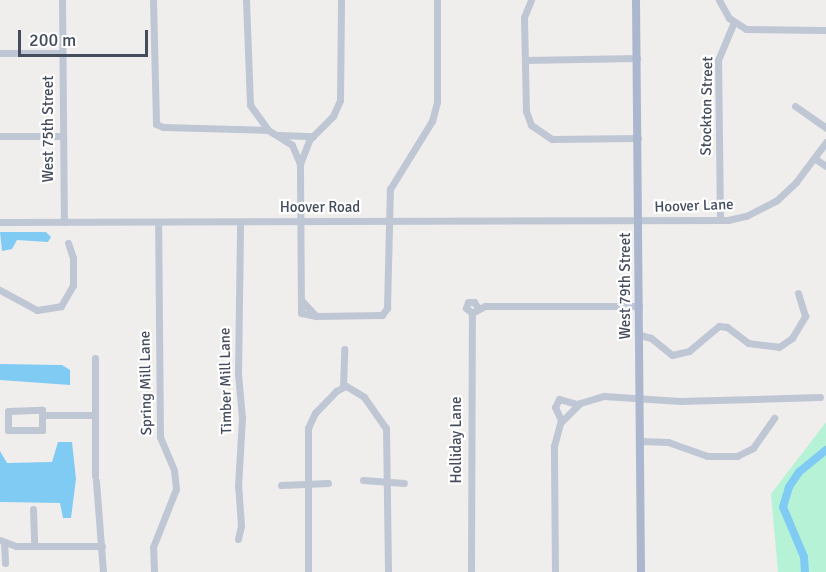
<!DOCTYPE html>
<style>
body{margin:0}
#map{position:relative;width:826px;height:572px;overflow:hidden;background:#f0eded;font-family:Signika,sans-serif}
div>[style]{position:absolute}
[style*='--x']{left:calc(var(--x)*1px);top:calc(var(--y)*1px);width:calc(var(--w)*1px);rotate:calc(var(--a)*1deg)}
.green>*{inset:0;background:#b6f3d6}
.water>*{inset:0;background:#7fcbf4}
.river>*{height:8px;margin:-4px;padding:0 4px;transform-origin:4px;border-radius:4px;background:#7fcbf4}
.minor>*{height:7px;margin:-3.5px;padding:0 3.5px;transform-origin:3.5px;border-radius:3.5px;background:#bfc7d4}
.major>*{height:8px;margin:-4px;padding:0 4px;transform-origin:4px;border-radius:4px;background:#aab7cf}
span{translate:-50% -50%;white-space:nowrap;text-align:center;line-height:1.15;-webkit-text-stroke:4.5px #fff;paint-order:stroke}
.street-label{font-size:15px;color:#444d5c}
.scale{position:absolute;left:18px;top:30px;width:130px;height:27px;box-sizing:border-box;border:3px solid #444d5c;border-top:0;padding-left:8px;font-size:18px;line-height:21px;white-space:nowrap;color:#444d5c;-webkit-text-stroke:4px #fff;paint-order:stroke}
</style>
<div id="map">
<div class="green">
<i style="clip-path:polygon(826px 422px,826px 572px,778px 572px,771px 494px)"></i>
</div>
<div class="water">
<i style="clip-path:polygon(0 232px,46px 232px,51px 237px,48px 242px,17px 240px,12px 249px,2px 251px)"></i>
<i style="clip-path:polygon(0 364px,62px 365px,70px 370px,70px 385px,0 380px)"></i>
<i style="clip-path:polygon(58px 442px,72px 442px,76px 479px,71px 518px,63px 518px,60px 503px,0 502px,0 451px,7px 463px,52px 462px)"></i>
</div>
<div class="river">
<i style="--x:805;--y:572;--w:15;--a:-94"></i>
<i style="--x:804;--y:557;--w:54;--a:-112.8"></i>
<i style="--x:783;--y:507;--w:21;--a:-73"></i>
<i style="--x:789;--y:487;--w:18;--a:-56"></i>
<i style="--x:799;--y:472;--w:35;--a:-39"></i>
</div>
<div class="minor">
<i style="--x:62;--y:0;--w:222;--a:89.5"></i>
<i style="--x:153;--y:0;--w:124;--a:88.6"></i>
<i style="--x:156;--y:124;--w:8;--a:23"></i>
<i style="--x:163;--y:127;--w:105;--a:1.6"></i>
<i style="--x:246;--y:0;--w:105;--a:87.8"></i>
<i style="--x:250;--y:105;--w:31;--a:54"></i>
<i style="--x:268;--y:130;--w:28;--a:32"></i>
<i style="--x:292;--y:145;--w:21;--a:67"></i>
<i style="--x:531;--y:0;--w:18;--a:112"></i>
<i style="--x:524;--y:17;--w:94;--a:88.8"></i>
<i style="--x:526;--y:111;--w:15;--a:70"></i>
<i style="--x:531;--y:125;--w:25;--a:34"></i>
<i style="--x:552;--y:139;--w:86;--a:-0.7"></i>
<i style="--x:719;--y:0;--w:21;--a:61"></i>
<i style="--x:729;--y:18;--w:20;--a:33"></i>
<i style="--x:746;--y:29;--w:80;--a:0.7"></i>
<i style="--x:0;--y:53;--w:62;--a:0"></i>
<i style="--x:525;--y:60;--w:112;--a:-1"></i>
<i style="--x:795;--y:106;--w:38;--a:35"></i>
<i style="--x:279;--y:135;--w:34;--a:2"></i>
<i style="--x:0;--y:136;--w:63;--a:0"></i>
<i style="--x:814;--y:158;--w:14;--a:34"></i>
<i style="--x:720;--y:220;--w:160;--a:-90.7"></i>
<i style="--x:718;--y:60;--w:41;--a:-67.2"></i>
<i style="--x:0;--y:222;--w:728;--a:-0.16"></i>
<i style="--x:728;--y:220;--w:18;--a:-13"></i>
<i style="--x:746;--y:216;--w:35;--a:-27"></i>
<i style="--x:777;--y:200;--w:26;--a:-43"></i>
<i style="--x:796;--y:182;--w:50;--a:-53.1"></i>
<i style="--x:0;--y:290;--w:42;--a:28.4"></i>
<i style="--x:37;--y:310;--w:24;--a:-9"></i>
<i style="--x:61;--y:306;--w:24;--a:-60"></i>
<i style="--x:73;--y:285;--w:27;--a:-90"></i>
<i style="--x:73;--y:258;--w:16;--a:-108"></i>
<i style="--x:301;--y:300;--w:22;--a:47"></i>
<i style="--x:316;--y:316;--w:66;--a:-0.9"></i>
<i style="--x:382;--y:315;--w:9;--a:-54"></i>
<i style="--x:387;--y:308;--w:119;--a:-88.6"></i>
<i style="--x:390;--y:189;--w:80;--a:-58.3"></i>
<i style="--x:432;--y:121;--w:20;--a:-75"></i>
<i style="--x:437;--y:102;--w:102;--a:-90"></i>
<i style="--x:472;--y:313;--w:8;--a:-140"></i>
<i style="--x:466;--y:308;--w:6;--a:-72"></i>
<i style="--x:468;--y:302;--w:6;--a:0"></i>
<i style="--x:474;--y:302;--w:7;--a:56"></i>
<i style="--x:316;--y:316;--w:15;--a:-169"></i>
<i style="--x:301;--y:313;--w:149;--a:-90.4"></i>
<i style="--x:300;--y:164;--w:26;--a:-69"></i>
<i style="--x:309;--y:140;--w:34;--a:-45"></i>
<i style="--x:333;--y:116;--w:17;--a:-66"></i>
<i style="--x:340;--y:100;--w:100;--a:-89.4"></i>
<i style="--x:640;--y:335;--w:11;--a:15"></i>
<i style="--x:651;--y:338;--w:27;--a:39"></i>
<i style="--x:672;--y:355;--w:17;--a:-13"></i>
<i style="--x:689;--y:351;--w:39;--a:-40"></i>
<i style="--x:719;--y:326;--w:8;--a:7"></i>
<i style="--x:727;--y:327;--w:26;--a:37"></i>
<i style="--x:748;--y:343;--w:31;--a:7"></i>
<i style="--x:779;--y:347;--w:16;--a:-35"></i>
<i style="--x:792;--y:338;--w:26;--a:-59"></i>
<i style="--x:805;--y:316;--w:24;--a:-107"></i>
<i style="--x:95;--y:358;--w:118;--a:90"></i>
<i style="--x:343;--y:387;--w:38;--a:-88"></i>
<i style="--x:42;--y:410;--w:20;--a:90"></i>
<i style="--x:42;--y:430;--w:34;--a:180"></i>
<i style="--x:8;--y:430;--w:19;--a:-90"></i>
<i style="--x:8;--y:411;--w:34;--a:-2"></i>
<i style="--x:42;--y:415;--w:53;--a:0"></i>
<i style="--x:561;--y:422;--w:27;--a:-45"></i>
<i style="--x:640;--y:441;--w:28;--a:2"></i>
<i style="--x:668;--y:442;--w:41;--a:19.7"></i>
<i style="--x:707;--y:456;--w:30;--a:0"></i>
<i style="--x:737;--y:456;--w:18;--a:-27"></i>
<i style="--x:753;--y:448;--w:37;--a:-55"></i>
<i style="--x:363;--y:480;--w:41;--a:4.2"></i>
<i style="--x:96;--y:481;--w:91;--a:85.6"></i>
<i style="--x:281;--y:485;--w:47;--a:-2.4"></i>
<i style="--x:33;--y:509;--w:37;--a:88"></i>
<i style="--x:238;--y:539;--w:13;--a:-77"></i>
<i style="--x:241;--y:526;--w:39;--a:-94"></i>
<i style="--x:238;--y:487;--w:69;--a:-86.7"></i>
<i style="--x:242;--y:418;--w:44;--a:-95.2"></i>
<i style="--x:238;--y:374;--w:152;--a:-89.2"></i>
<i style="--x:0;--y:540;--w:17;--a:21"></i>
<i style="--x:16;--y:546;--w:86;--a:0"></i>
<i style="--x:4;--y:542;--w:21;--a:87"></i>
<i style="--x:154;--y:572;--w:25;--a:-92"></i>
<i style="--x:153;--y:547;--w:62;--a:-68.4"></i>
<i style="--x:176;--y:489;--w:19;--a:-96"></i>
<i style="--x:174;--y:470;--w:36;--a:-113"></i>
<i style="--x:160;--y:437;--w:215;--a:-90.5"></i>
<i style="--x:308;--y:572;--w:144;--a:-90"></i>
<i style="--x:308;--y:428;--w:17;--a:-65"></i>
<i style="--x:315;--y:413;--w:30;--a:-46"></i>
<i style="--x:336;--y:391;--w:11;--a:-27"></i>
<i style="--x:346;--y:386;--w:21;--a:31"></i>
<i style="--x:364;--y:397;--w:38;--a:55"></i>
<i style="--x:386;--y:428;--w:144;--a:89.2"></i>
<i style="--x:471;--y:572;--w:259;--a:-89.8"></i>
<i style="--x:472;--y:313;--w:15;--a:-28"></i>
<i style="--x:485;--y:306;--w:154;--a:0"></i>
<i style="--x:555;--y:572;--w:126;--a:-90.5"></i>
<i style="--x:554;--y:446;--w:27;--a:-75"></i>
<i style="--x:561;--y:420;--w:14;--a:-115"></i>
<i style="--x:555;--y:407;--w:9;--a:-63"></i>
<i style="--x:559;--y:399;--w:19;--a:16"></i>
<i style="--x:577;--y:404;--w:28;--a:-17"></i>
<i style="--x:604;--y:396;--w:76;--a:3.8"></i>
<i style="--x:680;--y:401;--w:140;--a:-1.6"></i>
</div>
<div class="major">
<i style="--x:636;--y:0;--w:572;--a:89.5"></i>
</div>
<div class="street-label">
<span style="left:707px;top:106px;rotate:-89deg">Stockton Street</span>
<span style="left:49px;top:129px;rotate:-90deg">West 75th Street</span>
<span style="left:694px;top:206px;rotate:-2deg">Hoover Lane</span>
<span style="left:320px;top:208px">Hoover Road</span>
<span style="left:626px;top:286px;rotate:-90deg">West 79th Street</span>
<span style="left:226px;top:381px;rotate:-91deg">Timber Mill Lane</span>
<span style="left:146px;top:383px;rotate:-91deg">Spring Mill Lane</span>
<span style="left:457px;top:440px;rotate:-90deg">Holliday Lane</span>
</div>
<div class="scale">200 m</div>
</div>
